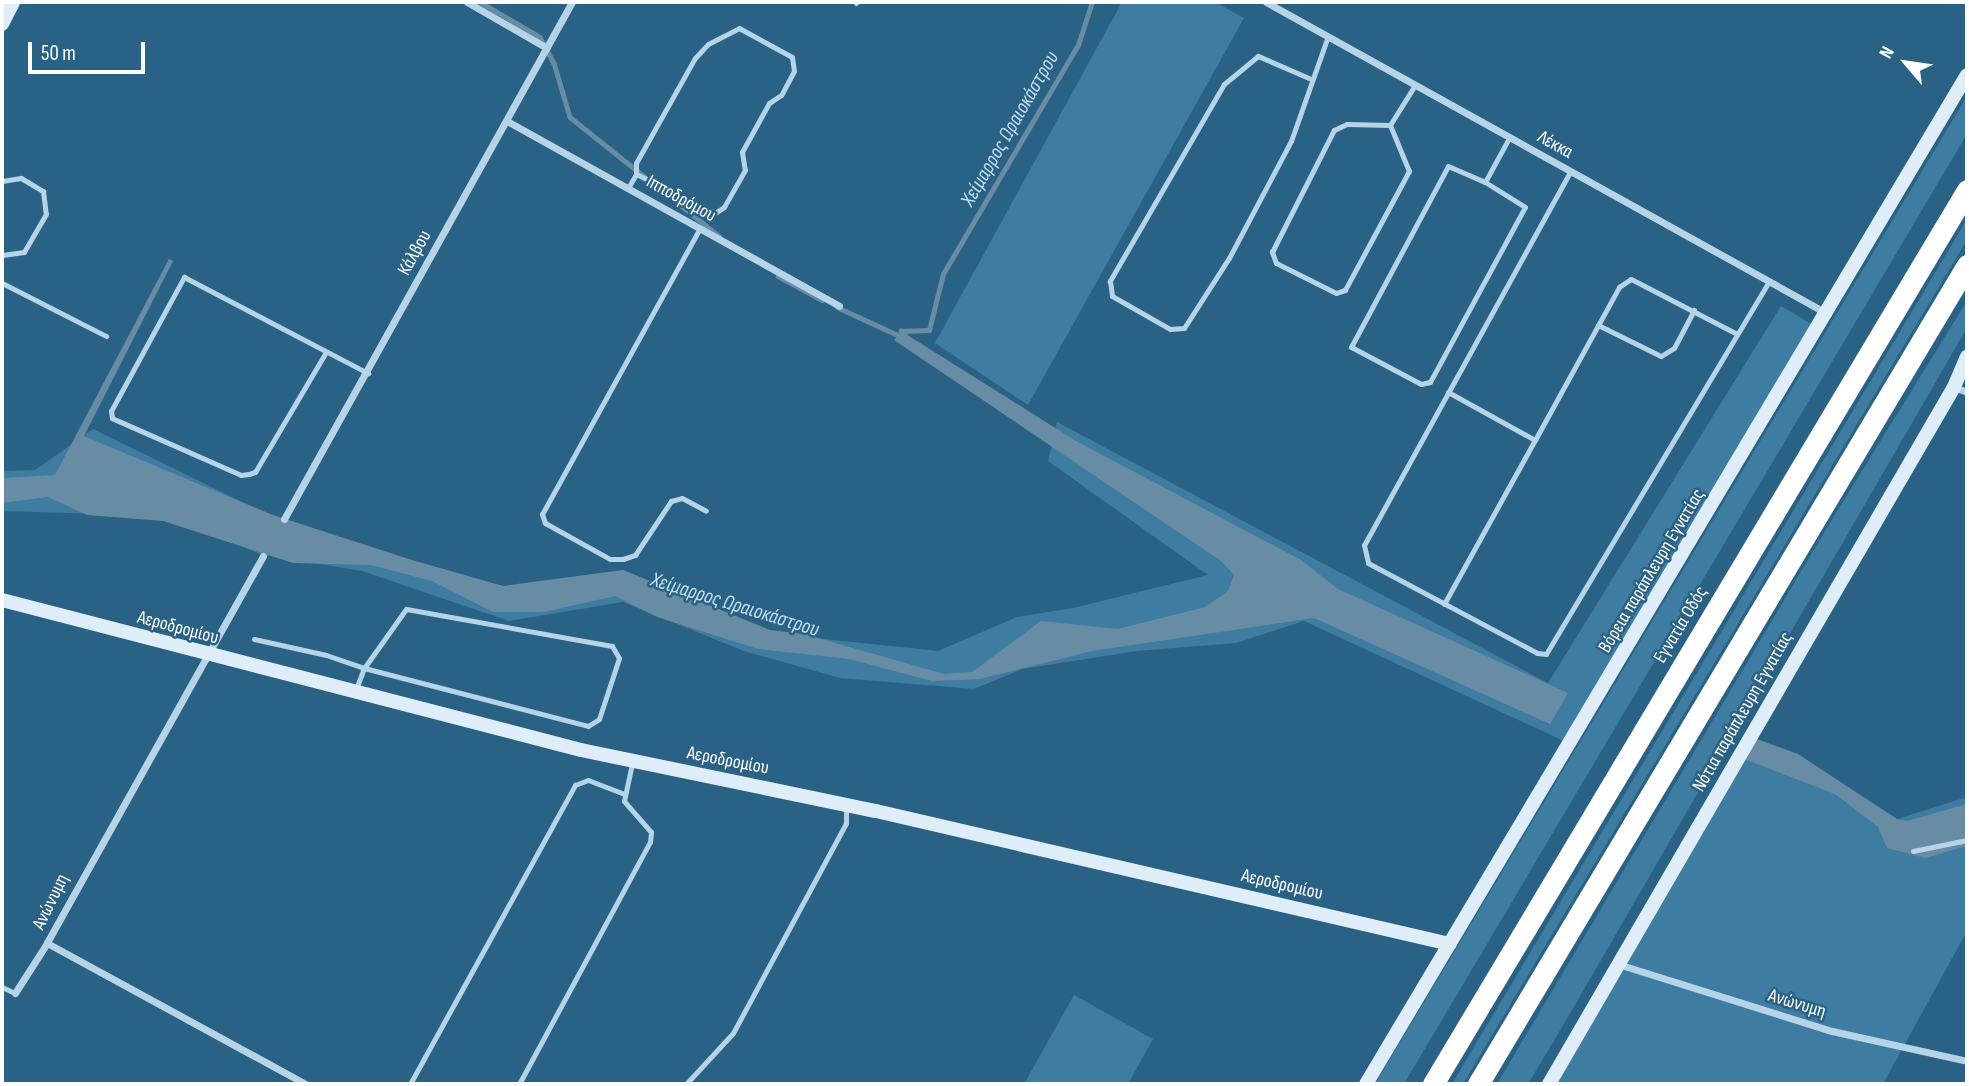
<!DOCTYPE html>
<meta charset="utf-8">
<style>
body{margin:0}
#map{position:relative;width:1969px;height:1086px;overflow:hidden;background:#2a6285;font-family:"Sofia Sans Condensed",sans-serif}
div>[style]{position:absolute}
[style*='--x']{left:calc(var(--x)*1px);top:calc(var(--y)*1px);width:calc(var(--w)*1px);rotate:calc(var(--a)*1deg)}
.green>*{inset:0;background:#3f7ca1}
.water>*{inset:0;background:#688ca3}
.stream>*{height:4.5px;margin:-2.25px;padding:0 2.25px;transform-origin:2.25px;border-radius:2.25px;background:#688ca3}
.lane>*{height:5px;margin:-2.5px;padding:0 2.5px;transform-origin:2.5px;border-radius:2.5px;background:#b5d4e7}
.street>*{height:7px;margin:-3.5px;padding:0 3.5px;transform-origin:3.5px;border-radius:3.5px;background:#b5d4e7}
.secondary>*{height:14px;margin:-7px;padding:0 7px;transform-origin:7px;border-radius:7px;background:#deedf7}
.highway>*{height:21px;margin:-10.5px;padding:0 10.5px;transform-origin:10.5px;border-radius:10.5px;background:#fff}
span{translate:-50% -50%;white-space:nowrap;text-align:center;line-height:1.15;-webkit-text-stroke:5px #2a6285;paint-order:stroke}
.street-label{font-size:19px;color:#fff}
.water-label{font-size:21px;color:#c1deef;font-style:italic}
.frame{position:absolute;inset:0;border:4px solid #fff;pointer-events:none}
.north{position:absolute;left:1871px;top:28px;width:70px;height:70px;-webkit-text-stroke:5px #2a6285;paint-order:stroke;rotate:299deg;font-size:19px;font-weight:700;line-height:28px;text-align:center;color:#fff}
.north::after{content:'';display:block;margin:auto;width:24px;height:32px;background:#fff;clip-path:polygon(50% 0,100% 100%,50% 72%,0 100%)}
.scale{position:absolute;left:28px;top:42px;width:117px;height:32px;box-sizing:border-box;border:4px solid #fff;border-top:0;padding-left:9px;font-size:21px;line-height:24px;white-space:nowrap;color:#fff;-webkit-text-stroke:5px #2a6285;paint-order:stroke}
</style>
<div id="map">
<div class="green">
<i style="clip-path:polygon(1122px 2px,1215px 2px,1244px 18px,1028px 405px,935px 343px)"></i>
<i style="clip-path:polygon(1967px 96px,1967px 134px,1404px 1084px,1375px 1084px)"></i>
<i style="clip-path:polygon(1967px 219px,1967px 240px,1463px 1084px,1452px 1084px)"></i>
<i style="clip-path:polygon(1967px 301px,1967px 328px,1568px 1017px,1528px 1084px,1497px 1084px,1831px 521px)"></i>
<i style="clip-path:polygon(1781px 306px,1815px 326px,1564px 741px,1304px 621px,1236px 643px,1137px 651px,1022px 669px,974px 689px,840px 678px,744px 651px,623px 602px,509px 621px,362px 571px,260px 554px,167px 516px,2px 511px,2px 471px,35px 470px,93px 429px,277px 519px,506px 590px,636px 577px,758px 632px,938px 651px,1017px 617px,1073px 608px,1208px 575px,1048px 461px,1057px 422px,1548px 683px)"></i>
<i style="clip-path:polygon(1761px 746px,1891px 821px,1967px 797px,1967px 931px,1883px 1084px,1553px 1084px,1742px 758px)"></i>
<i style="clip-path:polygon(1074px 995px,1153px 1039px,1128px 1084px,1024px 1084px)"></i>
</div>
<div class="water">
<i style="clip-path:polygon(169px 259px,173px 261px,84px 436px,273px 515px,412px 560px,503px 586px,623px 570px,770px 630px,804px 634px,944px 674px,972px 672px,1041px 621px,1118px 629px,1205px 607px,1228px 591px,1234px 575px,1221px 561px,894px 340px,901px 331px,1076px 441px,1301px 560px,1338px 589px,1568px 693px,1550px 724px,1314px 618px,1092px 651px,980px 679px,932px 681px,849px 659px,758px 649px,657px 617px,615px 596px,544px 612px,493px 612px,432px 581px,371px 565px,293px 563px,163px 521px,87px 515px,48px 497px,2px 503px,2px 478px,55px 475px)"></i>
<i style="clip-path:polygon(1751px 737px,1798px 754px,1897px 819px,1907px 821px,1967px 804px,1967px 846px,1925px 858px,1887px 848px,1878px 827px,1835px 794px,1742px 758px)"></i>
</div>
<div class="stream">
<i style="--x:480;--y:2;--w:69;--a:30.3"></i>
<i style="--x:540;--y:37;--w:30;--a:62"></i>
<i style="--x:554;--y:63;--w:56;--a:73.5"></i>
<i style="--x:570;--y:117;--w:96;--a:38.7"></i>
<i style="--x:657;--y:186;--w:80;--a:38.9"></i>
<i style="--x:778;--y:276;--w:50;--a:28.6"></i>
<i style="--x:837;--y:307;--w:72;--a:24.8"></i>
<i style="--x:905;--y:334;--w:5;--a:-143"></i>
<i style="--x:901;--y:331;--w:28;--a:-2"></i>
<i style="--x:929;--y:330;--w:58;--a:-76"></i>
<i style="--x:943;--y:274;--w:266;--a:-59.5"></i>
<i style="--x:1078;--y:45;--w:45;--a:-72"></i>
</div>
<div class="lane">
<i style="--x:856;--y:3;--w:1;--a:-45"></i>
<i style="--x:739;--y:28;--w:60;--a:28.7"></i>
<i style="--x:792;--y:57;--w:14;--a:82"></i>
<i style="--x:794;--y:71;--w:27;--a:118"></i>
<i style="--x:781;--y:95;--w:14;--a:146"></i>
<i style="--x:769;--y:103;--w:56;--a:118.9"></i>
<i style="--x:742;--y:152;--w:18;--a:81"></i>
<i style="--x:745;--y:170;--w:43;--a:119.6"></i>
<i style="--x:724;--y:207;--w:11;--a:146"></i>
<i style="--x:715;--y:213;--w:88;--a:-153.7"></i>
<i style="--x:636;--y:174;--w:11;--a:-90"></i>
<i style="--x:636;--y:163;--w:120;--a:-60.7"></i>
<i style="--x:695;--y:58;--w:19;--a:-47"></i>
<i style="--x:708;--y:44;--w:35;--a:-27"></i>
<i style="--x:1311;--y:79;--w:58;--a:-156.5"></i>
<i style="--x:1258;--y:56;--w:44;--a:140.5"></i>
<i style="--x:1224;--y:84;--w:228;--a:120.1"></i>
<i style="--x:1110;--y:281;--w:15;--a:82"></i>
<i style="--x:1112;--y:296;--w:67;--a:29.6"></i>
<i style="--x:1170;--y:329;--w:14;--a:-4"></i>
<i style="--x:1184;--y:328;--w:83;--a:-57.3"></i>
<i style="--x:1229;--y:258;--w:132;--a:-62.1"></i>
<i style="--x:1291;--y:141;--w:111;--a:-70.6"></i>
<i style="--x:1390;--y:125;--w:50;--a:67.6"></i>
<i style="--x:1409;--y:171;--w:135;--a:118.3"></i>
<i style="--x:1345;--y:290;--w:9;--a:162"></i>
<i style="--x:1336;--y:293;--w:67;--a:-153.4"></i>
<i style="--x:1276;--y:263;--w:12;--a:-110"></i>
<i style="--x:1272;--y:252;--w:137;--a:-63.1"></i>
<i style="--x:1334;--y:130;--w:14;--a:-25"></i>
<i style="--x:1347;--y:124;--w:43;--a:1.3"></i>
<i style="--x:1390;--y:125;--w:47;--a:-58"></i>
<i style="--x:1570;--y:172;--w:426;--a:118.9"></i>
<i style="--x:1364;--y:545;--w:18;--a:77"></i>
<i style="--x:1368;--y:563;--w:191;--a:28"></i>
<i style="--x:1537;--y:653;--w:9;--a:6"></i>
<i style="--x:1546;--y:654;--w:435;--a:-59.1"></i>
<i style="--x:2;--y:181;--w:19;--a:-9"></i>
<i style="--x:21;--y:178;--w:26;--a:31"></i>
<i style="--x:43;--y:191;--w:23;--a:83"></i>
<i style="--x:46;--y:214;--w:44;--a:120.1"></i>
<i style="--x:24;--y:252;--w:22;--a:172"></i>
<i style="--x:1485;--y:182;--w:47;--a:32"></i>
<i style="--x:1525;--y:207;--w:199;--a:118.5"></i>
<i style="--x:1430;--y:382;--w:9;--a:167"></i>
<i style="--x:1421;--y:384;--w:79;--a:-152.1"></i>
<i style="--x:1351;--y:347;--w:205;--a:-61.8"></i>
<i style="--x:1448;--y:166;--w:40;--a:23.4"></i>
<i style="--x:1485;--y:182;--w:50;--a:-61.4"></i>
<i style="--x:628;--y:188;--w:16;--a:-60"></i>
<i style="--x:700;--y:228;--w:327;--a:118.9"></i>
<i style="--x:542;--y:514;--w:9;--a:72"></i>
<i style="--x:545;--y:523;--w:74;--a:29"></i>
<i style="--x:610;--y:559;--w:13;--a:0"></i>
<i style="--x:623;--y:559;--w:13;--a:-18"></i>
<i style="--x:635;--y:555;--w:65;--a:-56.3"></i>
<i style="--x:671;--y:501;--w:11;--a:-15"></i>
<i style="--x:682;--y:498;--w:27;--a:28"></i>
<i style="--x:2;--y:283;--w:117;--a:27"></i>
<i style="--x:1598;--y:325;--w:70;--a:26.2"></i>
<i style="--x:1661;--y:356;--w:15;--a:-32"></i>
<i style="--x:1674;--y:348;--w:43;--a:-62.2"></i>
<i style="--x:326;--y:352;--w:139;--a:120.6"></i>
<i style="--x:255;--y:472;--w:6;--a:162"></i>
<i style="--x:249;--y:474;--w:8;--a:173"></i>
<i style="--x:241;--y:475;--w:141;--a:-156.2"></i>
<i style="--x:112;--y:418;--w:7;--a:-98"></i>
<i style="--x:111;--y:411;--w:153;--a:-61.4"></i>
<i style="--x:184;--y:277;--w:208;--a:27.6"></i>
<i style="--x:1448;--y:392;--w:99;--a:28.9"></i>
<i style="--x:1535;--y:440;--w:175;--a:-61.2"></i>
<i style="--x:1619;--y:287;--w:14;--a:-34"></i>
<i style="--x:1631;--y:279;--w:119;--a:27.4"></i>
<i style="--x:1444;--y:604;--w:188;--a:-61"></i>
<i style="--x:254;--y:639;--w:74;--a:12.5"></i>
<i style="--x:326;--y:655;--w:40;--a:18.9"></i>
<i style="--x:364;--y:668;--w:231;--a:14.5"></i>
<i style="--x:588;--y:726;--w:13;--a:-32"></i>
<i style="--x:599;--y:719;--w:64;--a:-71.8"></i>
<i style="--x:619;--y:658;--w:14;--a:-120"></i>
<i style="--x:612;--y:646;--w:209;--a:-169.8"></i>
<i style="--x:406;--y:609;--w:72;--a:125.4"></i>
<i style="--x:364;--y:668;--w:26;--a:111"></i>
<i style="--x:1913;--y:851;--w:55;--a:-11.5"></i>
<i style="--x:2;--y:987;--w:14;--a:25"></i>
<i style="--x:410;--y:1084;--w:342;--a:-61.1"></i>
<i style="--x:575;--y:785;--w:14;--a:-21"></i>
<i style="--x:588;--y:780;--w:39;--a:21"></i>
<i style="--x:519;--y:1084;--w:275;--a:-61.6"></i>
<i style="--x:650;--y:842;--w:10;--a:-84"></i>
<i style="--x:651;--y:832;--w:41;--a:-131.1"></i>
<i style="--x:624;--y:801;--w:40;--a:-78"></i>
<i style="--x:686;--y:1084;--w:69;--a:-47.3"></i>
<i style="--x:733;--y:1033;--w:238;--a:-61.7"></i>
<i style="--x:846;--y:823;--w:17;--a:-90"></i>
</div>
<div class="street">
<i style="--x:467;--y:2;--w:92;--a:29.9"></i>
<i style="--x:1266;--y:2;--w:643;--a:29.04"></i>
<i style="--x:507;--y:121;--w:380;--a:29.1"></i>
<i style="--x:1954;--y:387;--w:14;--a:21"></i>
<i style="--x:284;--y:519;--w:592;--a:-60.88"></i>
<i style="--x:263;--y:556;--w:443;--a:119.2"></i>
<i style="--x:47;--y:943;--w:295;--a:28.6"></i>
<i style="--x:1621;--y:965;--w:221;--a:17.4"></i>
<i style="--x:1832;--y:1031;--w:138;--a:12.5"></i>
<i style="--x:15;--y:993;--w:59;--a:-57.4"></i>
</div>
<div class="secondary">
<i style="--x:2;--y:24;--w:25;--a:-63"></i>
<i style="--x:2;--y:600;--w:598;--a:14.52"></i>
<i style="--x:581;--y:750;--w:301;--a:11.7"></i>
<i style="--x:876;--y:811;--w:589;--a:13.05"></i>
<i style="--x:1366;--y:1084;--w:1174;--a:-59.22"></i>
<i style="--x:1549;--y:1084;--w:806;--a:-59.84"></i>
<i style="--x:1954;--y:387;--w:33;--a:-67"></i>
</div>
<div class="highway">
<i style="--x:1433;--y:1084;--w:1041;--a:-59.15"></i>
<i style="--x:1478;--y:1084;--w:954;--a:-59.16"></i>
</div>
<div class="street-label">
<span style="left:1555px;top:145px;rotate:29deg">Λέκκα</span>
<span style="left:681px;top:199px;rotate:29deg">Ιπποδρόμου</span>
<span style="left:415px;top:253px;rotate:-61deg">Κάλβου</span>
<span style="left:1652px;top:571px;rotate:-59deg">Βόρεια παράπλευρη Εγνατίας</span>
<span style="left:1681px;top:625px;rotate:-59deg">Εγνατία Οδός</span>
<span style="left:178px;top:628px;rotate:15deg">Αεροδρομίου</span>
<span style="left:1743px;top:712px;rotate:-60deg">Νότια παράπλευρη Εγνατίας</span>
<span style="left:728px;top:761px;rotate:11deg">Αεροδρομίου</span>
<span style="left:1282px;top:885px;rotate:13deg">Αεροδρομίου</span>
<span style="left:51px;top:902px;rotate:-64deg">Ανώνυμη</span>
<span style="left:1797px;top:1004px;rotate:17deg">Ανώνυμη</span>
</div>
<div class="water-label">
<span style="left:1010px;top:129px;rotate:-60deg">Χείμαρρος Ωραιοκάστρου</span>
<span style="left:735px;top:605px;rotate:17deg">Χείμαρρος Ωραιοκάστρου</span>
</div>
<div class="frame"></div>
<div class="north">N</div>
<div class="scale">50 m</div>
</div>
